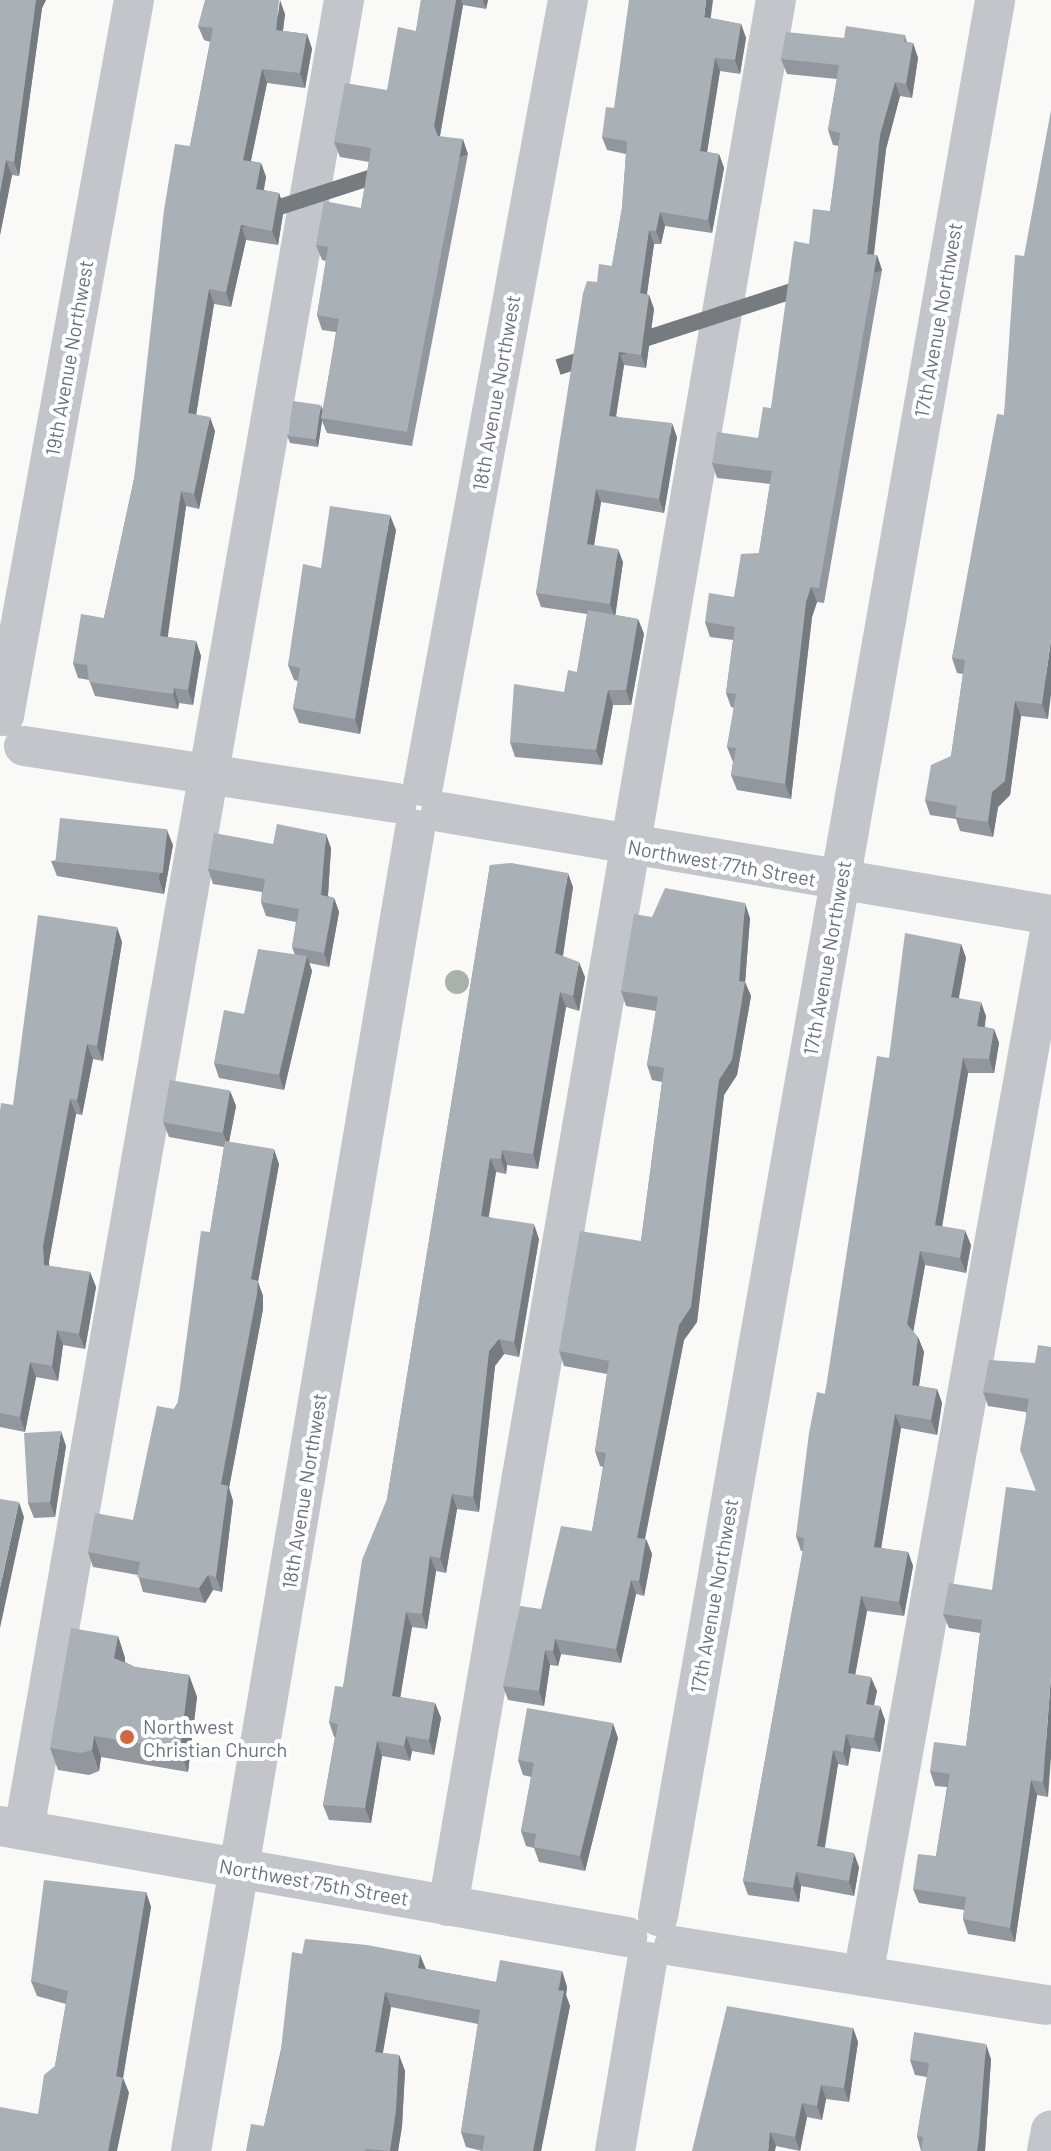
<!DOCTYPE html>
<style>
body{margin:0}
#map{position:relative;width:1051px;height:2151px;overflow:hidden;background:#f9f9f8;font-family:Barlow,sans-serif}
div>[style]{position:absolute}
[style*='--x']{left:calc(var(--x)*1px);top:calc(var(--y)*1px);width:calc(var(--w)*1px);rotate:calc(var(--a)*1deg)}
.minor>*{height:40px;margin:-20px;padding:0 20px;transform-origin:20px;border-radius:20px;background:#c2c5c9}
.trees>*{width:24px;height:24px;margin:-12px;border-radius:50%;background:#a9b2a8}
.wall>*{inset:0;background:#91979d}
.shaded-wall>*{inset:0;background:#767b7f;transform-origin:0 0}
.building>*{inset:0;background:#a9b0b6;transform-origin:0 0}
.dots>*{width:22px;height:22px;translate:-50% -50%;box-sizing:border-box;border:4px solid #fff;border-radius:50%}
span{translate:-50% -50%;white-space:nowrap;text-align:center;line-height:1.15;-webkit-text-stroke:8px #fff;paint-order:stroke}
.street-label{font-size:20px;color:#677480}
.poi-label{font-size:20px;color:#677480}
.left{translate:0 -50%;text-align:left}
</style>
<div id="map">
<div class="minor">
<i style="--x:4;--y:716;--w:728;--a:-79.71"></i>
<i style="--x:24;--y:746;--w:377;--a:8.7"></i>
<i style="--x:423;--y:786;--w:799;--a:-79.55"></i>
<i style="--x:441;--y:812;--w:619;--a:9.58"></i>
<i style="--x:0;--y:1826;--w:637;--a:10.04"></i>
<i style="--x:24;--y:1830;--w:1858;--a:-80.08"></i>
<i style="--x:448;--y:1906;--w:1934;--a:-80.24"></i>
<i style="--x:658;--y:1916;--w:1945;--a:-80.02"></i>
<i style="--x:674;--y:1946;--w:376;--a:9"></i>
<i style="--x:863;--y:1976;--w:1067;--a:-79.85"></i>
<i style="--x:191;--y:2151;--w:1340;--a:-80.38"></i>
<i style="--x:615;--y:2151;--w:192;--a:-80.4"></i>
<i style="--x:1047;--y:2151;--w:21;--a:-79"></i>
</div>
<div class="trees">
<i style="left:457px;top:982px"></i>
</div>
<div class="wall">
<i style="clip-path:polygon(0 0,46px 0,42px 8px,19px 176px,12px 175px,0 235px)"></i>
<i style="clip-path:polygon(421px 0,488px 0,486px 9px,463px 5px,440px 136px,468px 154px,412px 446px,327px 433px,322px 421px,318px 447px,290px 443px,287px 435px,323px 410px,336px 332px,322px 330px,317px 315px,326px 261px,322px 260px,316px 245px,361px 208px,369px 162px,340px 157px,334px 142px,387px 90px,416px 31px)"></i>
<i style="clip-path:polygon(285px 14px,283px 31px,307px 34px,312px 49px,305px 88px,267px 83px,251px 161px,261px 163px,266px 177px,264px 190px,279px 193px,284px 208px,278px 245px,246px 240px,231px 307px,214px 304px,196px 414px,215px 431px,199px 509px,186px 506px,167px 637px,196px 641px,201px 656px,193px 705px,179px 703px,178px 709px,95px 696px,89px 680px,78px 678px,73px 663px,104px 618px,134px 479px,190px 146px,210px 42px,204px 40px,198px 26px)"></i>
<i style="clip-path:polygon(710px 18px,741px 24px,746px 38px,740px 74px,720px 71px,707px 152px,719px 154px,724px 168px,712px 233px,665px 226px,661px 244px,654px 244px,647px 294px,649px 295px,654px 309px,646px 368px,624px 365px,616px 416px,677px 437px,664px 513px,601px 502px,594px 545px,623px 562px,615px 615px,638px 619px,644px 634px,631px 705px,613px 705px,602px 765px,515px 757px,510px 742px,564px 692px,577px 672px,587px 614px,541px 607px,536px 593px,597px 282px,612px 266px,622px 208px,626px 154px,607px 150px,602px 137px,614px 108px)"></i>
<i style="clip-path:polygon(905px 35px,907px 42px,913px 43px,918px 58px,912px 98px,900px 96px,886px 149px,874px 255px,877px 255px,882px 270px,824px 603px,817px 602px,812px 617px,791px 799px,737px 790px,731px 775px,733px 762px,727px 747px,734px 708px,731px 707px,726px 693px,733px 640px,710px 637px,705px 622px,734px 597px,759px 553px,770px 484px,717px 478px,712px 463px,758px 438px,771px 408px,809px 244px,830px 211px,839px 146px,833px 145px,828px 130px,837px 79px,787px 74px,781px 59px,844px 38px)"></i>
<i style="clip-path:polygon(1024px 256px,1048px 719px,1021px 716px,1010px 795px,998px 807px,993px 837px,960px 831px,956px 819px,930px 815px,925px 800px,951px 756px,963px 674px,957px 673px,952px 658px,1004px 415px)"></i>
<i style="clip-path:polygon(396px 530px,360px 734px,299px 723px,293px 708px,298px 681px,294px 680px,288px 665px,321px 568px)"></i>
<i style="clip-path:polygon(273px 844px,331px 848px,328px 896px,334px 898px,339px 912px,329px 967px,309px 963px,312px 971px,284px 1090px,219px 1078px,214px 1063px,244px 1014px,295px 955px,292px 947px,296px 922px,266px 916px,261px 902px,262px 892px,213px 884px,208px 869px)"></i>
<i style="clip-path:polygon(173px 845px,164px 894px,57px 876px,51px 861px)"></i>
<i style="clip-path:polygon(490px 865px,573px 887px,563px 956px,585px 977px,579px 1011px,566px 1007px,538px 1169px,507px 1165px,506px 1174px,496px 1172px,489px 1217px,539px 1239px,519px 1357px,504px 1354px,495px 1366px,479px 1512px,457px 1509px,446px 1573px,436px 1571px,427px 1629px,412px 1627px,400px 1697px,435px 1703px,441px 1718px,434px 1755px,412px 1751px,410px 1761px,382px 1756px,371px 1823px,329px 1820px,323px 1805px,335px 1737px,334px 1737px,329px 1722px,343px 1687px,387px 1499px)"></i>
<i style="clip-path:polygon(652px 917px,750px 918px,745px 982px,751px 996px,737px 1075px,724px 1095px,697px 1322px,684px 1340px,645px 1539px,646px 1539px,652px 1554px,644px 1596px,636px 1594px,621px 1663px,561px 1654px,558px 1666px,550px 1665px,544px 1706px,508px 1700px,503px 1686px,541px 1609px,592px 1531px,603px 1467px,600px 1466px,595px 1451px,607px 1374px,564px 1366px,559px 1351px,641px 1241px,662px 1082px,652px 1080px,647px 1065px,656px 1011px,626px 1006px,621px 991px)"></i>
<i style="clip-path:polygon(122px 942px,103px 1061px,93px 1059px,82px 1115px,76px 1114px,49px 1261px,49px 1266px,90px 1272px,96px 1287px,85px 1349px,63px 1345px,58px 1381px,36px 1377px,25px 1432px,0 1427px,0 1111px,13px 1105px)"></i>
<i style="clip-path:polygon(961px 944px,966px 958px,959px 998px,986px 1016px,985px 1027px,994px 1029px,999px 1043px,994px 1073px,968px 1073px,942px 1226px,971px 1245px,966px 1273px,925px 1265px,913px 1332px,918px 1337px,924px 1352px,919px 1386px,937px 1389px,942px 1403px,937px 1435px,901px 1428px,881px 1548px,908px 1552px,913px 1566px,904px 1616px,867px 1611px,855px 1674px,877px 1691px,874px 1705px,885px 1720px,880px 1752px,851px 1748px,848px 1766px,838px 1764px,825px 1848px,859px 1867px,854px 1896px,801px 1886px,799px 1902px,748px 1895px,743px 1881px,803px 1551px,801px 1551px,796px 1536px,825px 1394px,889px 1058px)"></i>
<i style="clip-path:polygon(230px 1091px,236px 1106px,229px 1142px,279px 1164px,258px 1282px,263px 1296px,263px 1309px,229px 1488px,233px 1501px,222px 1592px,213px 1590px,205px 1603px,143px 1592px,138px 1575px,93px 1567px,88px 1552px,133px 1520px,174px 1409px,178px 1402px,210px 1232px,224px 1147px,169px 1137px,163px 1122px)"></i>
<i style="clip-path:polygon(1035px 1363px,1048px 1797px,1037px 1795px,1015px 1942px,968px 1934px,963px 1919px,964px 1910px,919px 1903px,913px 1889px,936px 1856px,947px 1787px,935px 1786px,930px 1771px,966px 1746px,980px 1633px,949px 1628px,943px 1614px,992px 1590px,1036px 1491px,1026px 1412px,988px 1406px,983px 1392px)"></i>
<i style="clip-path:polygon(66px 1446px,55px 1517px,34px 1518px,28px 1503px)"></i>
<i style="clip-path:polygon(118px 1636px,125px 1658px,125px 1662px,135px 1667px,189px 1675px,197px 1697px,188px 1772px,101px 1757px,99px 1771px,89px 1775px,58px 1770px,50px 1748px)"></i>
<i style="clip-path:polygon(618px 1738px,585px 1871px,539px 1862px,534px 1848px,526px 1846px,521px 1831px,531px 1777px,523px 1775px,518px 1760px)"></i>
<i style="clip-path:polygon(146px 1892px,151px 1907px,123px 2078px,129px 2093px,38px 2114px,55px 2066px,66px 2004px,37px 1996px,31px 1981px)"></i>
<i style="clip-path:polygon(302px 1954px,420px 1955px,426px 1969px,496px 1982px,562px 1971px,567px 1987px,566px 1995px,570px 2006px,541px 2151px,482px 2151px,466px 2147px,461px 2132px,478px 2024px,391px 2007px,383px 2053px,399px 2055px,405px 2071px,402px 2126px,398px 2151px,246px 2151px,264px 2126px)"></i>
<i style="clip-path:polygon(853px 2028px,858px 2042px,849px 2102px,826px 2099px,822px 2120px,807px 2117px,800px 2151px,776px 2146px,692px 2151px)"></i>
<i style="clip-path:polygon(991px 2059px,985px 2151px,921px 2151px,917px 2136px,927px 2077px,915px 2075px,910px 2060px)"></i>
</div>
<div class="shaded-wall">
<i style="clip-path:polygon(36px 0,46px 0,42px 8px,19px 176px,14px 162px)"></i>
<i style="clip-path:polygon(280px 0,285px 14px,281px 45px,276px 30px)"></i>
<i style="clip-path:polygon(456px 0,461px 0,463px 5px,439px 141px,434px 126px)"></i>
<i style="clip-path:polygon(483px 0,488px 0,486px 9px)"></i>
<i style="clip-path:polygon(706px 0,713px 0,709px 31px,704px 17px)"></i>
<i style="clip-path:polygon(741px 24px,746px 38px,740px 74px,735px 60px)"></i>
<i style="clip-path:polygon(307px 34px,312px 49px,305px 88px,300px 73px)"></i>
<i style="clip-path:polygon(913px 43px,918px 58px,912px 98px,906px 84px)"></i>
<i style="clip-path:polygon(715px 58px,720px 71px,705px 165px,700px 151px)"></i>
<i style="clip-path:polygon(262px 69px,267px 83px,248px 174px,243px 160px)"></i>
<i style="clip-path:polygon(895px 82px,900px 96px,886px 149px,872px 268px,867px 254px,880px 135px)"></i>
<i style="left:463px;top:139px;width:16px;height:298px;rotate:72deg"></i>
<i style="clip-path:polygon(719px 154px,724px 168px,712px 233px,708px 220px)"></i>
<i style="clip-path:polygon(6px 160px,12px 175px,0 235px,0 193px)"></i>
<i style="clip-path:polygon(261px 163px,266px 177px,261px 203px,256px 189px)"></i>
<i style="clip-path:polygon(279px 193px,284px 208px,278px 245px,272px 231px)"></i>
<i style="clip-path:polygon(660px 212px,665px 226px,661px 244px,656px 231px)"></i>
<i style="clip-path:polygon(241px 225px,246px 240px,231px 307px,226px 292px)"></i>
<i style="clip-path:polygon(649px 230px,654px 244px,645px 307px,640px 293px)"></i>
<i style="left:877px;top:255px;width:16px;height:338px;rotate:72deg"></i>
<i style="clip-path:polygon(209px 289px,214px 304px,194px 428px,188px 413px)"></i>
<i style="clip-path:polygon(649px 295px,654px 309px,646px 368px,641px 355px)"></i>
<i style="clip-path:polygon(619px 352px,624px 365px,614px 429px,609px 416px)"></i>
<i style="clip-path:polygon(321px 405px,324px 413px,321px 418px,322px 421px,318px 447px,316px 439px)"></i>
<i style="clip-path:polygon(210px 417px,215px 431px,199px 509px,194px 494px)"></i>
<i style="clip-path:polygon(672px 423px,677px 437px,664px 513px,659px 499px)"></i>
<i style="clip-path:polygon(596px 489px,601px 502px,592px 558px,587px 544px)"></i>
<i style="clip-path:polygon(181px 491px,186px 506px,166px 650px,160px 636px)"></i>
<i style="clip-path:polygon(390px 515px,396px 530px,360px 734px,355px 719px)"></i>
<i style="clip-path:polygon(618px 549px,623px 562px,615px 618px,610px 604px)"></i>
<i style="clip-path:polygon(811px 587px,817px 602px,812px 617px,791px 799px,785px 784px,806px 602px)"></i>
<i style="clip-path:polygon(638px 619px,644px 634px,631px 705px,626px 690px)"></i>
<i style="clip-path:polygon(1051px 640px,1051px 694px,1048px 719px,1042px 704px)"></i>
<i style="clip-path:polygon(196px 641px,201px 656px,193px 705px,188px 690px)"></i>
<i style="clip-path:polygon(174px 688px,179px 703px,178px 709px,173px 694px)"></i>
<i style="clip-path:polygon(608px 690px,613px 705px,602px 765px,596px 750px)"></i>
<i style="clip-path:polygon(1015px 701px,1021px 716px,1010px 795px,998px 807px,993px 837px,988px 822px,992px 792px)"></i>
<i style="clip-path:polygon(167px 830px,173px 845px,164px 894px,159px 879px)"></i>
<i style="clip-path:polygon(326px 834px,331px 848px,327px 910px,321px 895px)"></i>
<i style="clip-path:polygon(568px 873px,573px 887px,561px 968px,555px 953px)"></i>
<i style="clip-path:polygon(334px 898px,339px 912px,329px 967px,324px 953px)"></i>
<i style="clip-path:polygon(745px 903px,750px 918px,745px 984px,745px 982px,751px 996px,737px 1075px,724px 1095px,697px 1322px,684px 1340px,642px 1553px,637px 1538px,719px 1080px,739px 981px)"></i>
<i style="clip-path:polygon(117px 927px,122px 942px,103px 1061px,97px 1046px)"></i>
<i style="clip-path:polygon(961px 944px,966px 958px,956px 1012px,951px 997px)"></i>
<i style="clip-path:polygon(307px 956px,312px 971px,284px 1090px,279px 1075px)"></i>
<i style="clip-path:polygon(579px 962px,585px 977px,579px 1011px,573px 996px)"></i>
<i style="clip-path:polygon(560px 992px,566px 1007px,538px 1169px,533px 1154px)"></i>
<i style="clip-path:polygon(981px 1002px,986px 1016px,982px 1040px,977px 1026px)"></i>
<i style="clip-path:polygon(994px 1029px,999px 1043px,994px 1073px,989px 1059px)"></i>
<i style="clip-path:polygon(87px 1044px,93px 1059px,82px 1115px,77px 1100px)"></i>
<i style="clip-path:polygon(963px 1058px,968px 1073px,940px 1239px,935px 1225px)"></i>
<i style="clip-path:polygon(230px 1091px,236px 1106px,228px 1147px,223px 1132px)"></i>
<i style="clip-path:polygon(70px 1099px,76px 1114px,49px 1261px,50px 1280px,44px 1265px,43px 1246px)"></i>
<i style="clip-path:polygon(274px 1149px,279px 1164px,258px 1282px,263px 1296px,263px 1309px,229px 1488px,233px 1501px,222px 1592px,216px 1577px,221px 1484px,251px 1279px)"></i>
<i style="clip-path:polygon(502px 1150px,507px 1165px,506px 1174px,501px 1159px)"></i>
<i style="clip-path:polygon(490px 1158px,496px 1172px,486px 1230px,481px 1216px)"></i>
<i style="clip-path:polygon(534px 1224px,539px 1239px,519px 1357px,514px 1342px)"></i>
<i style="clip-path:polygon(965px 1230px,971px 1245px,966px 1273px,960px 1258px)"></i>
<i style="clip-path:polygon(920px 1251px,925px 1265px,912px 1339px,907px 1324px)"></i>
<i style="clip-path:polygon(90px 1272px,96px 1287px,85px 1349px,79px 1334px)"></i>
<i style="clip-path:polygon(57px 1330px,63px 1345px,58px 1381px,52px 1366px)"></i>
<i style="clip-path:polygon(918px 1337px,924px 1352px,917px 1399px,912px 1385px)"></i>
<i style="clip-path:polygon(499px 1339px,504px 1354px,495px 1366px,479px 1512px,473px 1497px,489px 1351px)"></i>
<i style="clip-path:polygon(30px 1362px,36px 1377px,25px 1432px,20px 1417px)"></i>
<i style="clip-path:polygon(937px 1389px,942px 1403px,937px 1435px,931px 1420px)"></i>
<i style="clip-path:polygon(895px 1414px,901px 1428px,879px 1561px,874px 1547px)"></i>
<i style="clip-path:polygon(61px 1431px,66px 1446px,55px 1517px,50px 1502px)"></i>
<i style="clip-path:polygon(452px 1494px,457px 1509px,446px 1573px,440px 1558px)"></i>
<i style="clip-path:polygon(19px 1502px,24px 1517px,0 1628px,0 1588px)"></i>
<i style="clip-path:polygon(646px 1539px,652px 1554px,644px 1596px,639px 1581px)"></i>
<i style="clip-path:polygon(908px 1552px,913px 1566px,904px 1616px,899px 1602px)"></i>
<i style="clip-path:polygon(430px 1556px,436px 1571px,427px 1629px,422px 1614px)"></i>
<i style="clip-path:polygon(208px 1575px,213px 1590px,205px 1603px,199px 1588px)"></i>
<i style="clip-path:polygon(631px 1580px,636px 1594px,621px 1663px,616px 1649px)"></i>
<i style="clip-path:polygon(861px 1596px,867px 1611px,853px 1687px,848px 1673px)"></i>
<i style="clip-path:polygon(406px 1612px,412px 1627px,398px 1711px,392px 1696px)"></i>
<i style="clip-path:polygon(118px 1636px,125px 1658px,122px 1680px,114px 1658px)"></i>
<i style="clip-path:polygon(555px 1639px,561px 1654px,558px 1666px,553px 1651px)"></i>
<i style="clip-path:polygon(545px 1650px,550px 1665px,544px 1706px,539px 1691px)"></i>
<i style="clip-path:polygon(189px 1675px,197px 1697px,188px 1772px,180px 1750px)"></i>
<i style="clip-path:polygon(1051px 1676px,1051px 1757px,1048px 1797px,1043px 1782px)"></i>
<i style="clip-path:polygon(871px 1677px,877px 1691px,871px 1718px,866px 1704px)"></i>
<i style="clip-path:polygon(435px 1703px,441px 1718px,434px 1755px,429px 1740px)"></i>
<i style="clip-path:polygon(880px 1706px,885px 1720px,880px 1752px,874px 1738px)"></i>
<i style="clip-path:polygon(613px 1723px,618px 1738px,585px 1871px,580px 1856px)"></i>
<i style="clip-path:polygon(846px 1734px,851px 1748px,848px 1766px,843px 1752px)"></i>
<i style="clip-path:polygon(94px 1736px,101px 1757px,99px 1771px,92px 1750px)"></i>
<i style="clip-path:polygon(406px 1736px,412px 1751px,410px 1761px,404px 1746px)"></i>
<i style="clip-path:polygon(377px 1741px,382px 1756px,371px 1823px,365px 1808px)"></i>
<i style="clip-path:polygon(833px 1750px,838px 1764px,822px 1861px,817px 1846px)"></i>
<i style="clip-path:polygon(1031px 1780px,1037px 1795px,1015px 1942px,1010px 1928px)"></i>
<i style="clip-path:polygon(854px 1853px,859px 1867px,854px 1896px,849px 1881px)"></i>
<i style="clip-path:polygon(796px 1872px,801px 1886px,799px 1902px,793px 1888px)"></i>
<i style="clip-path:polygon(146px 1892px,151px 1907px,123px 2078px,129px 2093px,117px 2151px,108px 2151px,116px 2076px)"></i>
<i style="clip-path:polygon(420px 1955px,426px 1970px,418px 1968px)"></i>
<i style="clip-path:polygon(562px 1971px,567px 1987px,566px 1995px,570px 2006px,541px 2151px,533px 2151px)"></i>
<i style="clip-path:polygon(385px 1992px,391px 2007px,380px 2067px,375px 2052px)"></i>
<i style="clip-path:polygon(853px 2028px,858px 2042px,849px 2102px,844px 2088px)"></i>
<i style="clip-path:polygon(986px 2044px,991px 2059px,985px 2151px,977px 2151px)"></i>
<i style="clip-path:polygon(399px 2055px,405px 2071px,402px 2126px,398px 2151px,390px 2151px)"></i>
<i style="clip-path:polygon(821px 2085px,826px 2099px,822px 2120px,817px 2106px)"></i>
<i style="clip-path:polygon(802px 2103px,807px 2117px,800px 2151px,795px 2137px)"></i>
<i style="clip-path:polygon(770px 2132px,776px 2146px,775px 2151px,768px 2151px)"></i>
</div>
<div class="building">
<i style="clip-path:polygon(0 0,36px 0,14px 162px,6px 160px,0 193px)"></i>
<i style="clip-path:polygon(205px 0,279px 0,276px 30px,307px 34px,300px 73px,262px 69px,243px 160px,261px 163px,256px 189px,279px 193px,272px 231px,241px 225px,226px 292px,209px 289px,188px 413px,210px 417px,194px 494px,181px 491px,160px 636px,196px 641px,188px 690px,174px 688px,173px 694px,89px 682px,87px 665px,73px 663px,81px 614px,104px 618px,134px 479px,164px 210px,175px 144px,190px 146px,213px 28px,198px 26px)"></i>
<i style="clip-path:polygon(421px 0,456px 0,434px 126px,438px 136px,463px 139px,407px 432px,321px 418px,339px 319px,317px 315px,328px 247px,316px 245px,324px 201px,361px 208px,371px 148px,334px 142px,345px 83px,387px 90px,398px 27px,416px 31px)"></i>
<i style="clip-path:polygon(629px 0,706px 0,704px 17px,741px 24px,735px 60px,715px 58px,700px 151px,719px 154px,708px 220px,660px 212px,656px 231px,649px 230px,640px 293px,649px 295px,641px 355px,619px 352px,609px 416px,672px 423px,659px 499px,596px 489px,587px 544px,618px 549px,610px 604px,536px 593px,583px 293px,587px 281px,597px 282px,599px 264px,612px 266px,622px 208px,627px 141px,602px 137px,606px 107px,614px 108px)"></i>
<i style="clip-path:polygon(846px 26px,905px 35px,904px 42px,913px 43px,906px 84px,895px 82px,880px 135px,867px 254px,877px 255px,819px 588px,811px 587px,806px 602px,785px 784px,731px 775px,736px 748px,727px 747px,736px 694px,726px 693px,735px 627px,705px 622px,709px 593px,734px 597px,741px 554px,759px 553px,772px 471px,712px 463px,717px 432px,758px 438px,763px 407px,771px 408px,794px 241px,809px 244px,813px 209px,830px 211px,840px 133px,828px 130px,839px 65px,781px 59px,786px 32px,844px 38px)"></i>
<i style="clip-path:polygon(1051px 110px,1051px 640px,1042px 704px,1015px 701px,1005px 781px,992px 792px,988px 822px,955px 817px,957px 806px,925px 800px,931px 765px,951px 756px,965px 660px,952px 658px,997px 414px,1004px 415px,1015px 255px,1024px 256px)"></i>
<i style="left:293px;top:401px;width:28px;height:35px;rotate:8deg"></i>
<i style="clip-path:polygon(330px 506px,390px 515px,355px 719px,293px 708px,300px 668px,288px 665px,303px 564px,321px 568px)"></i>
<i style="clip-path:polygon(588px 610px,638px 619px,626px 690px,608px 690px,596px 750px,510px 742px,514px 684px,564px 692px,568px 670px,577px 672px)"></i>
<i style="left:60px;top:818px;width:108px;height:44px;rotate:6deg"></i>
<i style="clip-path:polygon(277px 824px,326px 834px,321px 895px,334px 898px,324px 953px,292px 947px,299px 909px,261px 902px,265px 879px,208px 869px,214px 833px,273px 844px)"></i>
<i style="clip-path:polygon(511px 863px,568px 873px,555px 953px,579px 962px,573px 996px,560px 992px,533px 1154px,502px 1150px,501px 1159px,490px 1158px,481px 1216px,534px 1224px,514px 1342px,499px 1339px,489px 1351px,473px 1497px,452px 1494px,440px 1558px,430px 1556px,422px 1614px,406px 1612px,392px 1696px,435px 1703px,429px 1740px,406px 1736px,404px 1746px,377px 1741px,365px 1808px,323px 1805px,338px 1724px,329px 1722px,335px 1686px,343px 1687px,362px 1560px,387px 1499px,490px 865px)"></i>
<i style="clip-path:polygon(665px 888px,745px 903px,739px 981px,745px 982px,732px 1060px,719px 1080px,691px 1307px,679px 1325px,637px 1538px,646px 1539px,639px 1581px,631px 1580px,616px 1649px,555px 1639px,553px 1651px,545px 1650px,539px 1691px,503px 1686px,520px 1606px,541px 1609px,561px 1526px,592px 1531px,606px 1453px,595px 1451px,609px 1361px,559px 1351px,580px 1231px,641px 1241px,664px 1068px,647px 1065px,658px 997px,621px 991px,634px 914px,652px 917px)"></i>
<i style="clip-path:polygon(38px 915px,117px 927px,97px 1046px,87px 1044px,77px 1100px,70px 1099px,43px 1246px,44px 1265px,90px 1272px,79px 1334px,57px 1330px,52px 1366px,30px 1362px,20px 1417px,0 1413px,0 1111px,1px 1103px,13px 1105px)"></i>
<i style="clip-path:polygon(905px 933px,961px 944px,951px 997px,981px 1002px,977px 1026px,994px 1029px,989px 1059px,963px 1058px,935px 1225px,965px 1230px,960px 1258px,920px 1251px,907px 1324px,918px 1337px,912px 1385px,937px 1389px,931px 1420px,895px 1414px,874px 1547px,908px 1552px,899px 1602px,861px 1596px,848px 1673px,871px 1677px,866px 1704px,880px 1706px,874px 1738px,846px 1734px,843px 1752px,833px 1750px,817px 1846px,854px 1853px,849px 1881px,796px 1872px,793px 1888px,743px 1881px,803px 1549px,804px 1538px,796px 1536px,809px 1433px,817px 1392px,825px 1394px,877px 1056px,889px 1058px)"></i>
<i style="clip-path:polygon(258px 949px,307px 956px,279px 1075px,214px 1063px,224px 1010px,244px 1014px)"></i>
<i style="left:170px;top:1080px;width:61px;height:43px;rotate:10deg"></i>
<i style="clip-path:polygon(225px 1141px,274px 1149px,251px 1279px,258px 1281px,257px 1294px,221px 1484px,228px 1486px,216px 1577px,208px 1575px,199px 1588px,137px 1577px,140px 1562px,88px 1552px,95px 1513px,133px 1520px,157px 1406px,174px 1409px,178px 1402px,201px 1231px,210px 1232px)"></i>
<i style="clip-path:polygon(1038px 1345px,1051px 1347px,1051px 1676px,1043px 1782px,1031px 1780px,1010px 1928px,963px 1919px,966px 1897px,913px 1889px,918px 1854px,936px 1856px,950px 1774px,930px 1771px,934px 1742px,966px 1746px,982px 1620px,943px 1614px,949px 1583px,992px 1590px,1006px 1487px,1036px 1491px,1020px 1450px,1029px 1399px,983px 1392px,989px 1360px,1035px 1363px)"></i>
<i style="clip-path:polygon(61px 1431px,50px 1502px,28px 1503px,24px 1433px)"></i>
<i style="clip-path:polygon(0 1499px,19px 1502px,0 1588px)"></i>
<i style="clip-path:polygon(71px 1628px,118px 1636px,114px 1658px,135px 1667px,189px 1675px,180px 1750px,94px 1736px,92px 1750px,81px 1753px,50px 1748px)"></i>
<i style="clip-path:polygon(527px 1708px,613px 1723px,580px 1856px,534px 1847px,536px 1834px,521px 1831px,534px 1763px,518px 1760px)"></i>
<i style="clip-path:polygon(44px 1880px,146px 1892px,116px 2076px,123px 2078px,108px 2151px,0 2151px,0 2107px,38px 2114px,44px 2075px,55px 2066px,68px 1991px,31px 1981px)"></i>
<i style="clip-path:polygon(305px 1939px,367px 1945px,420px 1955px,418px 1968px,496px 1982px,500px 1960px,562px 1971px,558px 1990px,564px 1991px,533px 2151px,482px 2151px,485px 2136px,461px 2132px,480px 2010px,385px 1992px,375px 2052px,399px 2055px,396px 2111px,390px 2151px,365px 2149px,365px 2151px,246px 2151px,251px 2124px,264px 2126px,280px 2058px,292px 1952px,302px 1954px)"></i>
<i style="clip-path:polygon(727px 2006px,853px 2028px,844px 2088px,821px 2085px,817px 2106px,802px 2103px,795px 2137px,770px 2132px,768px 2151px,692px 2151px)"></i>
<i style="clip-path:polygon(914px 2032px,986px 2044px,979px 2137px,977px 2151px,921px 2151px,923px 2137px,917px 2136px,929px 2063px,910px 2060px)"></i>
</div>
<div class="dots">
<i style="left:127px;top:1737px;background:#d2663f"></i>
</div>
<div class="street-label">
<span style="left:938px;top:320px;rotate:-80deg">17th Avenue Northwest</span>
<span style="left:69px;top:358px;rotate:-80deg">19th Avenue Northwest</span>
<span style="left:496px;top:393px;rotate:-80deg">18th Avenue Northwest</span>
<span style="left:722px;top:863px;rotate:10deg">Northwest 77th Street</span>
<span style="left:827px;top:958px;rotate:-80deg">17th Avenue Northwest</span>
<span style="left:304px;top:1491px;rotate:-81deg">18th Avenue Northwest</span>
<span style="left:714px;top:1596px;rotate:-80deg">17th Avenue Northwest</span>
<span style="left:314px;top:1882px;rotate:10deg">Northwest 75th Street</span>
</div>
<div class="poi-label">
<span class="left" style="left:143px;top:1738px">Northwest<br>Christian Church</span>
</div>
</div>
